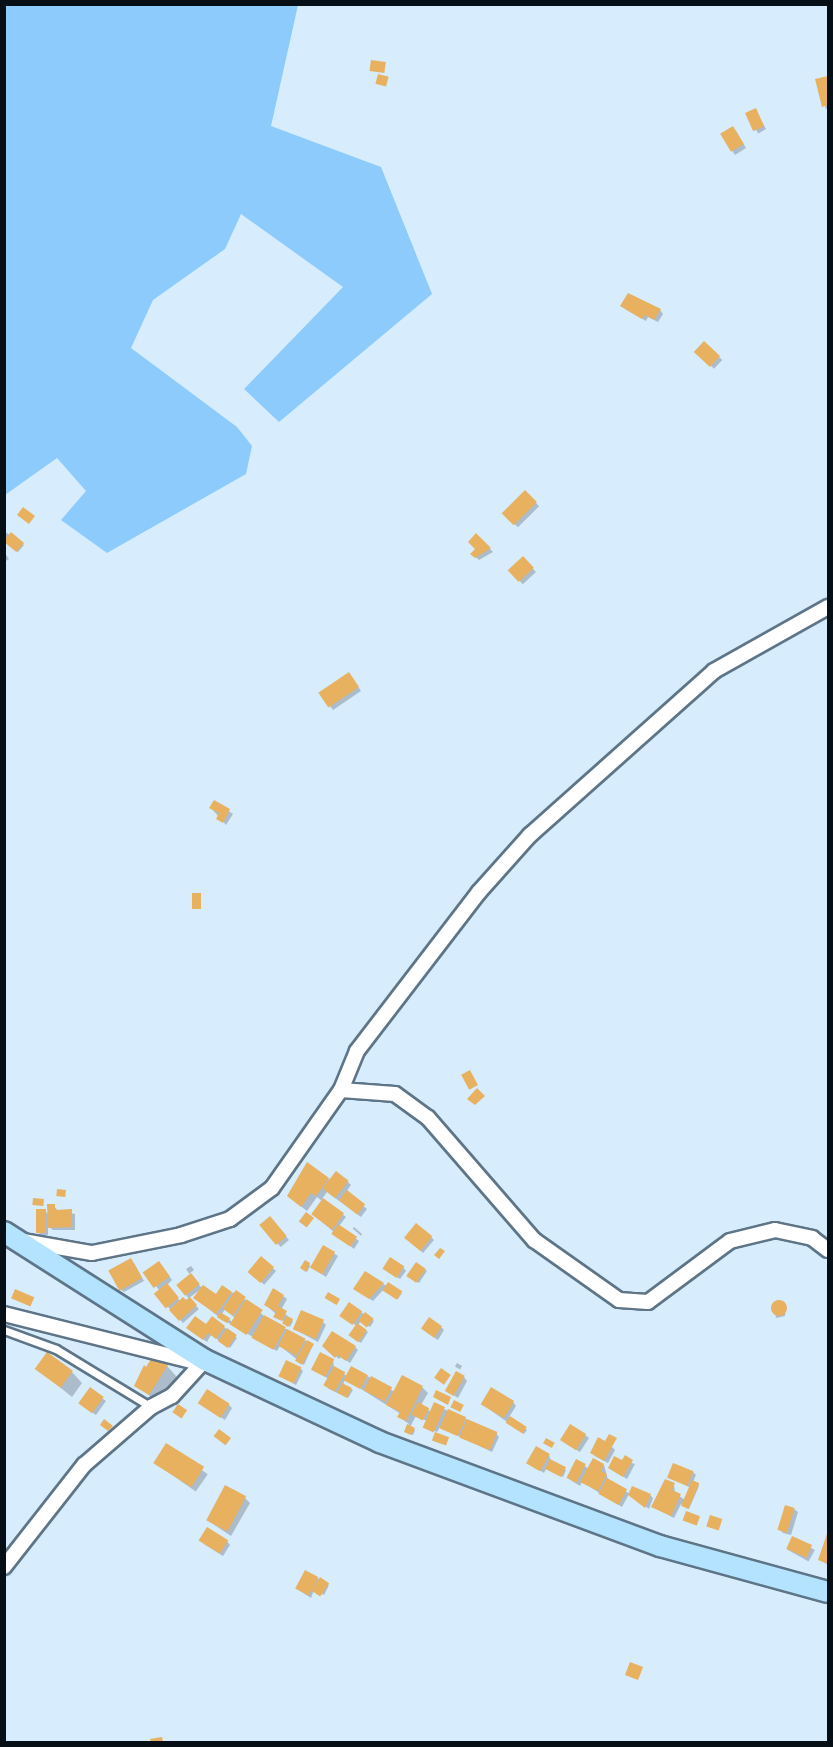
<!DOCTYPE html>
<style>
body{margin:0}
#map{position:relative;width:833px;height:1747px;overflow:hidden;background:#d7ecfd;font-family:Inter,sans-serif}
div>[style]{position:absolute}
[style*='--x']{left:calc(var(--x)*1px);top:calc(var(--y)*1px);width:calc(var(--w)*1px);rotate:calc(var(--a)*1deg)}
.green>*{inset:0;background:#8dcbfd}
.shadow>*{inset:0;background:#0003;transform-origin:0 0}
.building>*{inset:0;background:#e7b160;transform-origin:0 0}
.round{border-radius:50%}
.roads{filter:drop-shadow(2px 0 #5e7588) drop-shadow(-2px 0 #5e7588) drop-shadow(0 2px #5e7588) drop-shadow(0 -2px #5e7588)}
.lane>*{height:7px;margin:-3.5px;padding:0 3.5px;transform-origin:3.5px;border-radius:3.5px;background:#fff}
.street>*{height:14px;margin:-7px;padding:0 7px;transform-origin:7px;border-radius:7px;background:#fff}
.secondary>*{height:20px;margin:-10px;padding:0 10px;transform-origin:10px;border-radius:10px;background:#b3e3fe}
span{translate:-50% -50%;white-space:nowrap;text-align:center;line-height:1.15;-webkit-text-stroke:4.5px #fff;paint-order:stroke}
.frame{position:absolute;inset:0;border:6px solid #060f16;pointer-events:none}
</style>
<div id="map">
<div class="green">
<i style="clip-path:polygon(5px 4px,298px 5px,271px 126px,381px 167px,432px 294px,279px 422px,244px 389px,343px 287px,241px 214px,225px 249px,153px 300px,131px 348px,237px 427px,252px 446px,246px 474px,107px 553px,61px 520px,86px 491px,57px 458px,5px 495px)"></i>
</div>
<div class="shadow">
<i style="clip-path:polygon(828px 77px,828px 109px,826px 109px,817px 80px)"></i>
<i style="left:755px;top:110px;width:22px;height:9px;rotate:60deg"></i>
<i style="clip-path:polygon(736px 131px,746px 148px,735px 155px,722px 135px)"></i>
<i style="clip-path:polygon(625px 309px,660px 310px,663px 314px,658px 322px,648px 317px,646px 321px)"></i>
<i style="left:704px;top:343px;width:25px;height:12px;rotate:43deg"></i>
<i style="left:525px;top:492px;width:20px;height:30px;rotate:45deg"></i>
<i style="clip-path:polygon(4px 531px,24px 545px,18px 552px,5px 541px)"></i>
<i style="clip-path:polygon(476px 535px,493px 552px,479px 560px,472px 554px,477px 549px)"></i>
<i style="clip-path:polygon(4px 552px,9px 559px,4px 562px)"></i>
<i style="left:523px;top:558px;width:19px;height:18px;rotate:47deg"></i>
<i style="clip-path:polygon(352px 678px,361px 691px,333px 710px,330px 706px)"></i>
<i style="clip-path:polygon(215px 802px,233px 814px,226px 825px,211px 808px)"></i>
<i style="clip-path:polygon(328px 1179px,348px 1182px,351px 1185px,346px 1192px,367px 1209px,361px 1217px,327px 1192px,322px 1199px,346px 1217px,339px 1226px,359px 1241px,354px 1249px,316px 1217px,322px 1201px,317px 1197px,307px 1211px,294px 1201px)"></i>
<i style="clip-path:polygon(54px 1206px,58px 1211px,75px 1214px,75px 1230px,53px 1230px,48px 1226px,48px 1235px,41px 1235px,38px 1232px,45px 1211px,49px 1215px)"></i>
<i style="left:270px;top:1218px;width:29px;height:11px;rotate:49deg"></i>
<i style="left:354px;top:1227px;width:11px;height:2px;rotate:41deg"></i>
<i style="clip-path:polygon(431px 1237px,434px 1240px,423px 1253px,409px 1240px)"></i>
<i style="clip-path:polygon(324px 1247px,338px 1256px,326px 1277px,310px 1266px,307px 1272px,302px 1268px,306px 1262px,312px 1267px)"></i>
<i style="left:261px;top:1258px;width:20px;height:18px;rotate:41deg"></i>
<i style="clip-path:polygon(134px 1263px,144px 1281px,124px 1292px,120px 1289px)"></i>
<i style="clip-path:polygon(417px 1264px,427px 1271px,419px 1283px,410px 1278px)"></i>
<i style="clip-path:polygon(evenodd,162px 1266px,172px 1280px,167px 1285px,180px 1301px,189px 1299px,186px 1295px,190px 1275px,186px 1269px,191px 1266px,194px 1270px,189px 1274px,202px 1288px,216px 1296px,236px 1292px,264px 1316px,313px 1345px,304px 1365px,280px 1346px,277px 1351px,220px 1318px,199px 1301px,201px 1289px,189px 1298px,199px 1309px,183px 1323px,156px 1294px,160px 1291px,145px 1273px,162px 1266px,225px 1309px,235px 1318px,232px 1322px,222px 1314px,225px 1309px)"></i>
<i style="clip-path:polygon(403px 1267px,406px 1271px,400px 1279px,387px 1271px)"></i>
<i style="clip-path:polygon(383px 1284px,402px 1293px,398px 1299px,384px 1289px,373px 1301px,359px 1292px)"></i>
<i style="clip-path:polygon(283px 1296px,287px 1299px,281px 1310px,293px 1321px,290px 1327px,266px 1305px)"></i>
<i style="clip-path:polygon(774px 1302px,786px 1304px,785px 1316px,776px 1318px)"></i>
<i style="clip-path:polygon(361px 1312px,374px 1321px,370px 1327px,361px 1321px,358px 1325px,368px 1332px,361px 1343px,351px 1336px,357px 1326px,345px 1319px)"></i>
<i style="clip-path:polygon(323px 1322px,326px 1325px,318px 1342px,294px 1329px)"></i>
<i style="clip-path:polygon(206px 1326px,224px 1327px,237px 1338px,230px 1348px,211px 1335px,207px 1342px,191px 1331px)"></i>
<i style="clip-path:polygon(441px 1327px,444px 1330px,438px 1340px,426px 1332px)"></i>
<i style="clip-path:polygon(324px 1346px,355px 1347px,358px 1350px,350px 1363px,341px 1357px,339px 1359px)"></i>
<i style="clip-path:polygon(333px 1360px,334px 1368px,347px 1376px,367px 1376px,395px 1392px,402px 1377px,423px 1388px,428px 1393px,421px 1405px,431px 1412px,444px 1409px,496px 1433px,499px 1437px,492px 1452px,440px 1427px,437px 1432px,426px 1427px,427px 1421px,416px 1416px,410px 1427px,415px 1430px,413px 1435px,406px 1432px,409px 1424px,399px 1417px,401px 1414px,345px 1379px,343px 1385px,353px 1390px,348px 1398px,329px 1389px,326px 1386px,329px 1379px,312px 1369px)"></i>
<i style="left:457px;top:1363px;width:6px;height:4px;rotate:31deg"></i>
<i style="clip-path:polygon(167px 1366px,177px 1377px,160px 1404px,136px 1385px)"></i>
<i style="clip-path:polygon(36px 1368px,72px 1372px,82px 1383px,72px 1397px)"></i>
<i style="clip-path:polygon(300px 1368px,303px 1371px,296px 1385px,280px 1376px)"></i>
<i style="clip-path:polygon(464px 1377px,467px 1381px,458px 1398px,447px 1391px)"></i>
<i style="clip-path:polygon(90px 1389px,106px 1401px,96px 1415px,83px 1406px)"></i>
<i style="clip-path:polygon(513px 1402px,516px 1406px,509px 1417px,527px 1430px,524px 1434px,486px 1407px)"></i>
<i style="clip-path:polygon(229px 1405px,232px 1408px,225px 1420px,203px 1406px)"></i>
<i style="clip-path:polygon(585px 1435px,589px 1438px,580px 1452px,565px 1443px)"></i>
<i style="left:166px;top:1445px;width:51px;height:21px;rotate:35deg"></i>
<i style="clip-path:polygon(612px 1447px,615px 1450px,608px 1463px,595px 1456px)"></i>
<i style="clip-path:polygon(549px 1455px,551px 1461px,566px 1470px,563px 1477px,546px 1469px,544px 1473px,528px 1463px)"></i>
<i style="clip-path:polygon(615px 1458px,635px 1464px,627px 1479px,609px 1468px)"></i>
<i style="clip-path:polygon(577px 1461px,589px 1469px,604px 1465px,608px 1480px,630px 1494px,650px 1495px,653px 1498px,649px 1509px,629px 1494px,622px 1507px,582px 1482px,580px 1486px,572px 1481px,568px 1478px)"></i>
<i style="clip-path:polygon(674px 1465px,693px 1472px,696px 1475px,693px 1482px,699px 1486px,689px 1509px,681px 1504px,674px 1518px,653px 1507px,665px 1480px,674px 1485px,675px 1493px,685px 1500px,691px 1488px,669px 1477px)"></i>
<i style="clip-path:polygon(245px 1498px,250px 1503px,231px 1536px,207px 1520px)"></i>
<i style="clip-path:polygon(794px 1509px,798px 1512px,791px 1535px,783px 1533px,779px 1529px)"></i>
<i style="clip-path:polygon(828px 1536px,828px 1565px,819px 1559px)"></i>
<i style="left:793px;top:1538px;width:25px;height:13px;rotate:29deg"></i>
<i style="clip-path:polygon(227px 1541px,230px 1545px,223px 1556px,204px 1544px)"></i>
<i style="clip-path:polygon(317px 1578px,329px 1585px,324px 1595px,314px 1590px,311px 1598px,297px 1589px)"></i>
</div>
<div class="building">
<i style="left:371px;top:60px;width:15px;height:11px;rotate:8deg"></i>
<i style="left:378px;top:74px;width:11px;height:10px;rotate:15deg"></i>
<i style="clip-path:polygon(828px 76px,828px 105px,822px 107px,815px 79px)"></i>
<i style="left:756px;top:108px;width:20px;height:12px;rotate:66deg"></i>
<i style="left:733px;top:126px;width:21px;height:15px;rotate:59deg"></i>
<i style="clip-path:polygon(628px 293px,661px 309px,654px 320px,645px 315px,642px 319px,620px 306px)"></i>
<i style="left:704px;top:341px;width:22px;height:15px;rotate:43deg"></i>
<i style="left:525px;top:490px;width:17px;height:33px;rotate:45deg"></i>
<i style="left:23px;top:507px;width:15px;height:10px;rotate:37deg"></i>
<i style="left:11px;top:532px;width:17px;height:12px;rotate:40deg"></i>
<i style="clip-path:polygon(476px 533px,491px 548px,475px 558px,470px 554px,475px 549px,468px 542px)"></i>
<i style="left:523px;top:556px;width:16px;height:21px;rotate:47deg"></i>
<i style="left:349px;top:672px;width:18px;height:37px;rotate:56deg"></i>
<i style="clip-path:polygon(214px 800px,230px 809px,223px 823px,216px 819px,219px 813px,209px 808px)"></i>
<i style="left:192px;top:893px;width:9px;height:16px"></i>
<i style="left:470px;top:1070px;width:17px;height:10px;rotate:62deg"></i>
<i style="clip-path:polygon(477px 1088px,485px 1096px,475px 1105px,467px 1099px)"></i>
<i style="clip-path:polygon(307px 1162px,329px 1178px,316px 1196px,311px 1193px,301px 1207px,287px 1196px)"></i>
<i style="left:336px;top:1171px;width:16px;height:22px;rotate:38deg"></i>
<i style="left:57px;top:1189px;width:9px;height:7px;rotate:6deg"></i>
<i style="left:347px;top:1190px;width:23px;height:13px;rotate:38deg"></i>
<i style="left:33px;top:1198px;width:11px;height:7px;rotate:5deg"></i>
<i style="left:323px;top:1198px;width:26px;height:20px;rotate:36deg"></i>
<i style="clip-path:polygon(47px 1204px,55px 1204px,55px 1210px,72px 1209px,72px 1227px,48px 1228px)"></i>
<i style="left:36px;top:1209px;width:10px;height:24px"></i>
<i style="left:306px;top:1212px;width:10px;height:12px;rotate:37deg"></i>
<i style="left:270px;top:1216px;width:26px;height:14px;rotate:50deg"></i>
<i style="left:416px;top:1223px;width:21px;height:19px;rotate:39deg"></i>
<i style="left:338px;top:1224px;width:23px;height:12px;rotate:34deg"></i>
<i style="left:323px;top:1245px;width:14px;height:26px;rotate:30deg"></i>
<i style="clip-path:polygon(440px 1248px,445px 1251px,439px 1259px,434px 1255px)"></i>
<i style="left:261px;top:1256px;width:17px;height:21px;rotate:40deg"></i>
<i style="left:390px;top:1257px;width:17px;height:14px;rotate:33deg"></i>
<i style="left:131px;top:1258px;width:23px;height:26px;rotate:61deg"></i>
<i style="clip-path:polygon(305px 1260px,310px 1263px,306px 1272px,300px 1268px)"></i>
<i style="left:159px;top:1261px;width:19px;height:20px;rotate:55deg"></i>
<i style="left:416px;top:1262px;width:12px;height:17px;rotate:35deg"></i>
<i style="clip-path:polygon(365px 1271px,384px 1283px,369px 1299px,353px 1289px)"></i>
<i style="left:191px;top:1273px;width:14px;height:19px;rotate:51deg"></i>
<i style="left:388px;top:1282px;width:17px;height:10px;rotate:33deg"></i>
<i style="left:167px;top:1283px;width:19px;height:17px;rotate:51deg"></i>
<i style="clip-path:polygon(203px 1285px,216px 1294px,222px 1285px,232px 1292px,216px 1314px,193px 1298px)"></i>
<i style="clip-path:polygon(273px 1288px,284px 1295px,278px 1306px,287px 1311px,282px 1321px,273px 1317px,276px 1312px,264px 1305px)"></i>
<i style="left:15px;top:1289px;width:21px;height:10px;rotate:23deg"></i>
<i style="left:236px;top:1290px;width:12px;height:23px;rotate:35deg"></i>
<i style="left:328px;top:1292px;width:14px;height:7px;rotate:30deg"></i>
<i style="clip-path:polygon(183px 1297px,186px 1300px,190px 1297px,197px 1305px,179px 1321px,169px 1310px)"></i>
<i style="left:246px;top:1299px;width:20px;height:30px;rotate:33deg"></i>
<i class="round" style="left:771px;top:1300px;width:16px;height:16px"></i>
<i style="left:349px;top:1302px;width:16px;height:17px;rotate:35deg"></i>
<i style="left:301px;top:1310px;width:25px;height:21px;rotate:23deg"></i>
<i style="left:220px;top:1312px;width:12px;height:6px;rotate:31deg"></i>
<i style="left:365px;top:1312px;width:11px;height:11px;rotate:38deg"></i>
<i style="left:264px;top:1315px;width:25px;height:26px;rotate:29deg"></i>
<i style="clip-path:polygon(195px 1316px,206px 1324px,212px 1316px,225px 1326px,216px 1339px,208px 1333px,203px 1340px,186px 1328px)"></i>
<i style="clip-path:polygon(287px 1316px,293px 1319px,288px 1327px,282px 1323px)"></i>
<i style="left:429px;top:1317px;width:16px;height:14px;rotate:35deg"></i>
<i style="left:357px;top:1323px;width:12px;height:15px;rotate:35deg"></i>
<i style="left:227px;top:1328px;width:12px;height:16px;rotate:35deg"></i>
<i style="left:287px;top:1329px;width:21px;height:19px;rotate:28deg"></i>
<i style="clip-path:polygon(332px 1331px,356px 1346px,346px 1361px,337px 1355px,335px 1358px,322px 1346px)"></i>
<i style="left:307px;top:1340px;width:8px;height:24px;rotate:30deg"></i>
<i style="left:47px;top:1352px;width:32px;height:21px;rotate:36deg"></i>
<i style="left:320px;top:1352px;width:16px;height:20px;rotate:27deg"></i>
<i style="clip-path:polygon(153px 1356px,168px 1365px,149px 1395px,134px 1386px,144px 1365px,146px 1367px)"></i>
<i style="left:286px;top:1360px;width:17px;height:18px;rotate:25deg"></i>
<i style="left:334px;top:1366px;width:13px;height:22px;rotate:29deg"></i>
<i style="left:351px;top:1366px;width:19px;height:16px;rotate:28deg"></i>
<i style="left:441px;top:1368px;width:12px;height:12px;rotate:35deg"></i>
<i style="left:456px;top:1371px;width:10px;height:23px;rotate:29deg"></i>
<i style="clip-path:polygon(402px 1375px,423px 1386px,406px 1421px,397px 1417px,400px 1412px,386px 1405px)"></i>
<i style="left:371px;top:1376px;width:24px;height:16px;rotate:28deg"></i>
<i style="left:342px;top:1383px;width:11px;height:11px;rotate:27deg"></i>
<i style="left:90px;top:1387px;width:17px;height:20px;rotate:36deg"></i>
<i style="left:491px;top:1387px;width:27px;height:20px;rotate:31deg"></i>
<i style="left:207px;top:1389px;width:27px;height:17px;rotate:33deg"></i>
<i style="clip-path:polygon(436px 1390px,451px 1397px,448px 1405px,433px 1397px)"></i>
<i style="left:454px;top:1400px;width:11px;height:8px;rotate:27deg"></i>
<i style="left:418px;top:1402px;width:13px;height:14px;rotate:29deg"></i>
<i style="left:434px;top:1402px;width:12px;height:28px;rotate:24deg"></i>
<i style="left:178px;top:1404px;width:11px;height:10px;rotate:34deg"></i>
<i style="left:448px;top:1409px;width:20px;height:21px;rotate:24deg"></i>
<i style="left:510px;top:1416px;width:20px;height:8px;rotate:33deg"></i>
<i style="clip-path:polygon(104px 1419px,113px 1426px,108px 1431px,100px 1425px)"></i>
<i style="left:467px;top:1419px;width:33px;height:20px;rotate:23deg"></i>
<i style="clip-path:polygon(407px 1424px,415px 1428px,411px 1435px,404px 1432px)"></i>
<i style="left:570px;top:1424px;width:19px;height:19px;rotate:32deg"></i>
<i style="left:219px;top:1429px;width:15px;height:9px;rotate:37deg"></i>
<i style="left:435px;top:1432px;width:15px;height:9px;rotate:20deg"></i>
<i style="clip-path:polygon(609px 1434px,617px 1438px,604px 1461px,590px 1453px,598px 1437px,605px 1441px)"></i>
<i style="left:546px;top:1438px;width:10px;height:6px;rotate:29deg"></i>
<i style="left:166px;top:1443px;width:45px;height:24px;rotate:32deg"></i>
<i style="left:536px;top:1446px;width:16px;height:20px;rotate:30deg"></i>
<i style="clip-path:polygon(625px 1455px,633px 1460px,623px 1477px,608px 1468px,614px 1456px,622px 1460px)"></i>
<i style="clip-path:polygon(593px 1458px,604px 1464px,601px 1471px,607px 1474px,598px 1491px,580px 1482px)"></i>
<i style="left:550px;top:1459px;width:18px;height:11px;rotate:27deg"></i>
<i style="left:576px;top:1459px;width:11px;height:21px;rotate:27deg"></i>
<i style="left:673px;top:1463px;width:22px;height:16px;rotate:22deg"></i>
<i style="left:607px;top:1478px;width:23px;height:18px;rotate:29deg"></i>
<i style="clip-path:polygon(665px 1479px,675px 1483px,672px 1490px,681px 1494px,671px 1516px,651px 1507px)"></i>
<i style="left:692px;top:1480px;width:8px;height:28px;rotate:23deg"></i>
<i style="left:225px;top:1485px;width:24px;height:40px;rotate:28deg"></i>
<i style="clip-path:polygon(632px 1486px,651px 1494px,645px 1508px,628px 1495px)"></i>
<i style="left:785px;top:1505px;width:10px;height:26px;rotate:17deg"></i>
<i style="left:686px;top:1511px;width:15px;height:10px;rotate:20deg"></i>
<i style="left:710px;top:1515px;width:13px;height:12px;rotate:18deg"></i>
<i style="left:207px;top:1527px;width:25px;height:16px;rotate:32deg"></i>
<i style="clip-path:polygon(828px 1531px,828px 1564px,818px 1560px)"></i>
<i style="left:792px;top:1536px;width:22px;height:14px;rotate:24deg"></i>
<i style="left:305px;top:1570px;width:15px;height:21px;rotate:28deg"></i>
<i style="left:320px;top:1577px;width:11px;height:16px;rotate:34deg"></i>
<i style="left:630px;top:1662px;width:14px;height:14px;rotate:21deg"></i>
<i style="clip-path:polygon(162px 1737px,163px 1742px,151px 1742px,150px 1739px)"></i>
</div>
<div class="roads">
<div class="lane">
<i style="--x:4;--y:1330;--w:55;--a:20.1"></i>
<i style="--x:56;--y:1349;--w:111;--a:31.4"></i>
</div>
<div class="street">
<i style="--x:341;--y:1090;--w:54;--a:4.2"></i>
<i style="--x:395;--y:1094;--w:41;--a:36"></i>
<i style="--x:428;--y:1118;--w:162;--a:49"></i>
<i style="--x:534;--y:1240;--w:104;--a:35.2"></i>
<i style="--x:619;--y:1300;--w:29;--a:4"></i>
<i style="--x:648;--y:1302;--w:102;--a:-36.6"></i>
<i style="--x:730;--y:1241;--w:46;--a:-13.7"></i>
<i style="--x:775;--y:1230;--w:38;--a:12"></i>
<i style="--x:812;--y:1238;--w:20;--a:37"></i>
<i style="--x:23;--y:1241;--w:70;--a:9.9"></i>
<i style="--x:92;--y:1253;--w:91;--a:-11.4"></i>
<i style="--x:181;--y:1235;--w:52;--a:-18.1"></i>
<i style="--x:230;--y:1219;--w:52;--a:-36.4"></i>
<i style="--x:272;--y:1188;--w:120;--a:-54.9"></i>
<i style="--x:341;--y:1090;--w:42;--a:-67.7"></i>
<i style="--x:357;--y:1051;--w:200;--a:-52.5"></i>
<i style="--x:479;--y:892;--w:76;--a:-48.2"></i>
<i style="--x:530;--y:835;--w:246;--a:-41.7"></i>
<i style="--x:714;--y:671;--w:131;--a:-29.3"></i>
<i style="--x:4;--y:1314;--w:193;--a:14.1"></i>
<i style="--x:191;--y:1361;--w:12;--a:-5"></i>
<i style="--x:4;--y:1567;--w:130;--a:-51.9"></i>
<i style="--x:84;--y:1465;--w:89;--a:-40.9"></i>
<i style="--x:151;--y:1407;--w:24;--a:-28"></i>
<i style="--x:172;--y:1396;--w:49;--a:-47.5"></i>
</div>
<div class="secondary">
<i style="--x:4;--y:1232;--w:238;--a:32.5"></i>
<i style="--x:205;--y:1360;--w:193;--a:25.1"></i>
<i style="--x:380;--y:1442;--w:299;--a:20.4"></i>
<i style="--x:660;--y:1546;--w:174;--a:15.3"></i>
</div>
</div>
<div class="frame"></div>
</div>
